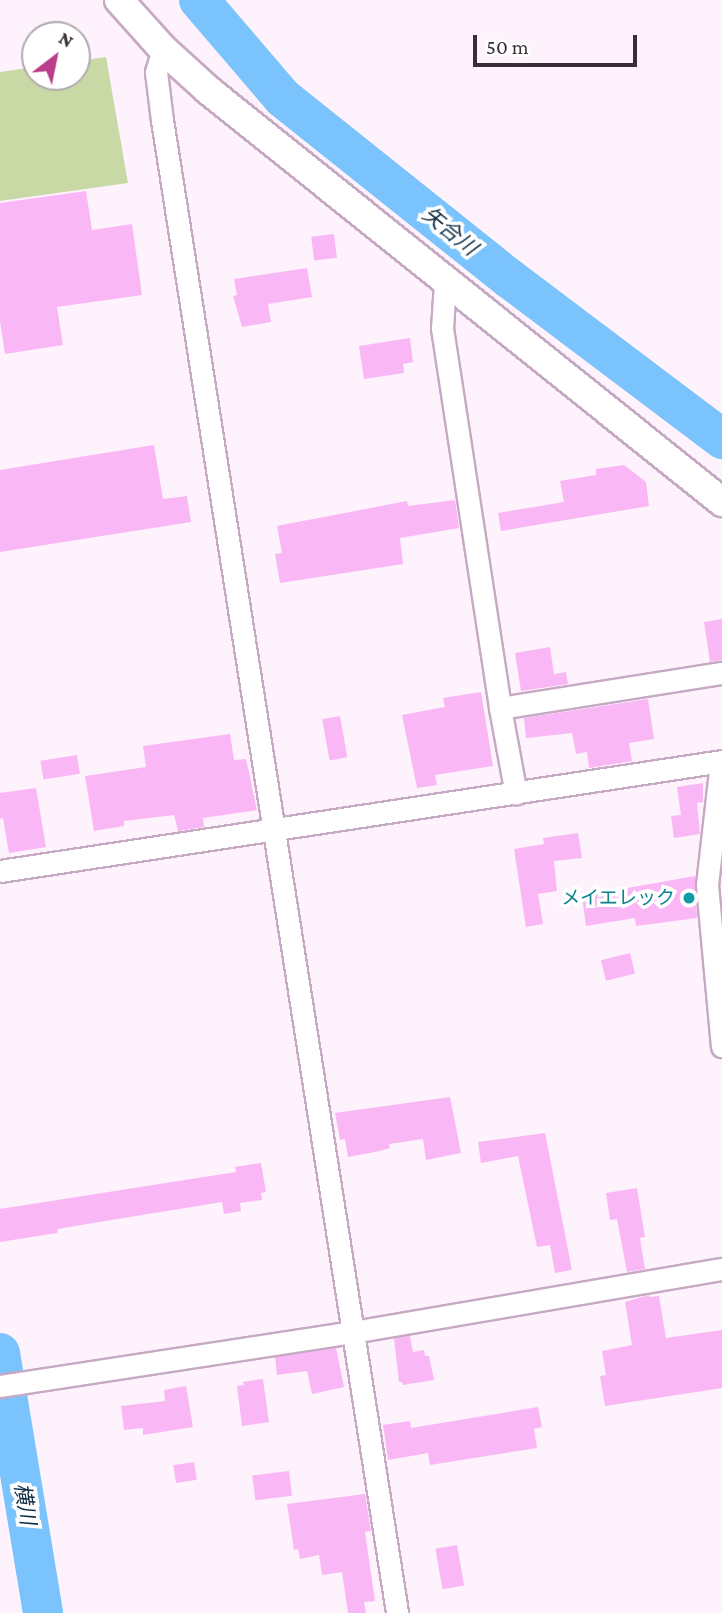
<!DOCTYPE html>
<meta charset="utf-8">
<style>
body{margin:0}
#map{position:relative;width:722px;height:1613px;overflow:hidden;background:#fef2fd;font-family:"Crimson Pro","Noto Sans JP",serif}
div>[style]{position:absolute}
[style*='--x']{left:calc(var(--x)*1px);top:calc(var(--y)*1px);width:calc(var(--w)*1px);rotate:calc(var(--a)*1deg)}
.green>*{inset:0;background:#c9d9a5}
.river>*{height:40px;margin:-20px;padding:0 20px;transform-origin:20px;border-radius:20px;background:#7bc3fd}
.building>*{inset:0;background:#fab7f5;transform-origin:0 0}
.roads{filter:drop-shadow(2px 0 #c6aac3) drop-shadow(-2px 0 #c6aac3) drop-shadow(0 2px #c6aac3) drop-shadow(0 -2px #c6aac3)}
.street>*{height:21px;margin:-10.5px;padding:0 10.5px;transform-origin:10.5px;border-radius:10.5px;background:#fff}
.secondary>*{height:28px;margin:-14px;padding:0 14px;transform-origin:14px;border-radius:14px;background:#fff}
.dots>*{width:19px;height:19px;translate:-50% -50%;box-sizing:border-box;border:4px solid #fff;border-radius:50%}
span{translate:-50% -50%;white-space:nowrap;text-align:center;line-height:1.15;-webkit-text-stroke:7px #fff;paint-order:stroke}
.culture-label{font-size:19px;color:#0d838f}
.right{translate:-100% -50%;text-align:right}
.water-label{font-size:21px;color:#0d2d44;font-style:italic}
.north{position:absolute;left:21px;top:21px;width:70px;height:70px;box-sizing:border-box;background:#fff;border:2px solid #b0abaf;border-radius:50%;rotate:32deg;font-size:19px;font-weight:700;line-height:28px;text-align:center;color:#392e38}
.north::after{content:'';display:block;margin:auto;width:24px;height:32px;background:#bb3d8b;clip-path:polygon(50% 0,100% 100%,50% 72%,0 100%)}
.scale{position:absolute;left:473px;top:35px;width:164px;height:32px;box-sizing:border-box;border:4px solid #392e38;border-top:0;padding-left:9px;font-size:21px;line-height:24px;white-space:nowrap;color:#392e38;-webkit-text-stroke:5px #fff;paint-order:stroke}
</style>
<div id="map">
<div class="green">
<i style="clip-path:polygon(106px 57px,128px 183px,0 201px,0 72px,35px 67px,35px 77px,77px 77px,77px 61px)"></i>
</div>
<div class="river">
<i style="--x:199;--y:0;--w:129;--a:49.4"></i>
<i style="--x:283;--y:98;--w:290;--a:38.6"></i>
<i style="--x:510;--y:279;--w:266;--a:37"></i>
<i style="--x:0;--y:1353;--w:264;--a:80.6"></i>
</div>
<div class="building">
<i style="clip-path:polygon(86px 191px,92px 230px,132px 224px,142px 295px,57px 307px,63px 345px,5px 354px,0 321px,0 203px)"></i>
<i style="left:334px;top:234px;width:24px;height:23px;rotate:83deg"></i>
<i style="clip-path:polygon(307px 268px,312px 297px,268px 304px,271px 322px,242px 327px,233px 296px,237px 295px,234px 279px)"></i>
<i style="clip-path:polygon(410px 338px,413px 362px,403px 364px,404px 373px,364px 379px,359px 346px)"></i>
<i style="clip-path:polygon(154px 445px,163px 499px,187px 496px,191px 522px,0 552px,0 470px)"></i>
<i style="clip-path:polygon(624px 465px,646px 482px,649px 506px,501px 531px,498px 513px,564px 502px,560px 481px,596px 475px,596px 469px)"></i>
<i style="clip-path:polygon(455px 500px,459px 528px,400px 538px,403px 564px,280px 583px,275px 554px,282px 553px,277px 526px,407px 501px,408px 506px)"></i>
<i style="clip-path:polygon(722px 619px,722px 660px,710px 662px,704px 622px)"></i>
<i style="clip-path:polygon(550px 647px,554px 674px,566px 672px,568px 684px,521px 691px,515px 653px)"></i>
<i style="clip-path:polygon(481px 692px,493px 766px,435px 775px,437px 785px,417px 788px,402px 715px,445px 707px,443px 698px)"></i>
<i style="clip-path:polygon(648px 699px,654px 739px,629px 743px,632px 761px,589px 768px,587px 752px,576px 754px,572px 733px,526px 738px,524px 718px)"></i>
<i style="left:340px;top:716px;width:42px;height:18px;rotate:80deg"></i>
<i style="clip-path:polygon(230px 734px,234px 760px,246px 759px,257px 810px,203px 818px,204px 827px,178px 831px,174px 815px,124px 821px,124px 826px,94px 831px,85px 776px,146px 767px,143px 746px)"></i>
<i style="left:77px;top:755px;width:19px;height:37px;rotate:81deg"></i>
<i style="clip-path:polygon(703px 783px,703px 802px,697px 803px,700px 834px,674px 838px,671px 816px,681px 815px,677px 787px)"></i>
<i style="clip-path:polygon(36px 788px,46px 847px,9px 853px,3px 818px,0 819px,0 793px)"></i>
<i style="clip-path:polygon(578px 833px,582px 858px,554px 861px,557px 891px,538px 894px,543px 924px,526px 927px,514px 849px,544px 844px,543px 838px)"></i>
<i style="clip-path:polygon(695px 876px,697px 918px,636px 926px,635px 918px,586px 926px,582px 896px)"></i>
<i style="left:630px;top:953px;width:21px;height:30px;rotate:76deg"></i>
<i style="clip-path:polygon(450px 1097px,461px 1153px,426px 1160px,423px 1139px,389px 1144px,390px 1148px,380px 1151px,348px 1157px,345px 1139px,340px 1140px,335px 1113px)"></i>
<i style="clip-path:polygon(545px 1133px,572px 1270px,555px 1273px,550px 1245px,537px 1247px,518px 1156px,481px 1163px,478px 1142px)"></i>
<i style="clip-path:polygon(261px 1163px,266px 1192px,261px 1193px,262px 1200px,240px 1203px,241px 1211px,224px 1214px,222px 1202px,99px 1222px,58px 1229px,57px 1233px,0 1242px,0 1209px,236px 1172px,235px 1167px)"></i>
<i style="clip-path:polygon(637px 1188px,645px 1237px,640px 1238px,645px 1269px,627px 1272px,617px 1219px,610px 1220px,606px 1193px)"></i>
<i style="clip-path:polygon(649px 1295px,650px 1297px,659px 1296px,666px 1338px,722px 1330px,722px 1388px,605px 1406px,600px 1376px,606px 1375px,602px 1351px,632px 1345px,625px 1302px)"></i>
<i style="clip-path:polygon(410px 1336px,413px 1352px,424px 1350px,425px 1356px,429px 1356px,434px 1380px,403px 1385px,402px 1382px,399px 1382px,394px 1338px)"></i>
<i style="clip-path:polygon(336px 1348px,344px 1387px,312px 1394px,307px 1371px,277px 1375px,275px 1357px)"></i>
<i style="clip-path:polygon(263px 1379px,269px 1422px,242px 1426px,237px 1386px,244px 1385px,243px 1382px)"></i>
<i style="clip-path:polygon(186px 1386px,193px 1427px,143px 1435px,143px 1428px,124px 1430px,121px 1406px,165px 1401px,164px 1390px)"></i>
<i style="clip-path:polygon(538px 1407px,542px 1427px,534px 1429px,537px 1448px,430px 1465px,428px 1453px,388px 1460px,383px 1425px,410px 1421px,411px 1428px)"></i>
<i style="left:194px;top:1462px;width:18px;height:21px;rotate:81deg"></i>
<i style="left:289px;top:1471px;width:25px;height:37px;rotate:83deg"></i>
<i style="clip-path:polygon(365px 1494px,371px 1531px,365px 1532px,375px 1601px,364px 1602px,366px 1613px,348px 1613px,342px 1572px,322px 1575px,319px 1555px,300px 1559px,298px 1549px,294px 1550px,287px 1504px)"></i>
<i style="left:457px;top:1545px;width:41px;height:22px;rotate:80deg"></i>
</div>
<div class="roads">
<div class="street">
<i style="--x:163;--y:49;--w:24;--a:107"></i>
<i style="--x:156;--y:72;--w:48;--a:82.9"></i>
<i style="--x:162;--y:120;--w:1511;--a:81.05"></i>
<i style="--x:445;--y:282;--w:46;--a:93.7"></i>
<i style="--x:442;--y:328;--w:384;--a:81.3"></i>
<i style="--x:500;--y:708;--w:87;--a:79.5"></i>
<i style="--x:500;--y:708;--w:225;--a:-9"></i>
<i style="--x:721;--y:762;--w:124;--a:96.5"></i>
<i style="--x:707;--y:885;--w:162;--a:84.7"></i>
<i style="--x:0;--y:871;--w:730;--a:-8.66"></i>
<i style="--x:0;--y:1386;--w:357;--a:-8.7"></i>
<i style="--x:353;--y:1332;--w:374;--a:-9.7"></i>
</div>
<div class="secondary">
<i style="--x:119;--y:0;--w:66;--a:48.1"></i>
<i style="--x:163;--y:49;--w:61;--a:42.3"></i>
<i style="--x:208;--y:90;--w:659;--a:38.71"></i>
</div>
</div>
<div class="dots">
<i style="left:689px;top:898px;background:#0f9aa8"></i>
</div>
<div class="culture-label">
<span class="right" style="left:675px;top:898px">メイエレック</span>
</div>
<div class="water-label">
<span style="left:450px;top:231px;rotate:39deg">矢合川</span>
<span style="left:25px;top:1504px;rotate:81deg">横川</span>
</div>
<div class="north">N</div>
<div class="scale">50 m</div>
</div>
